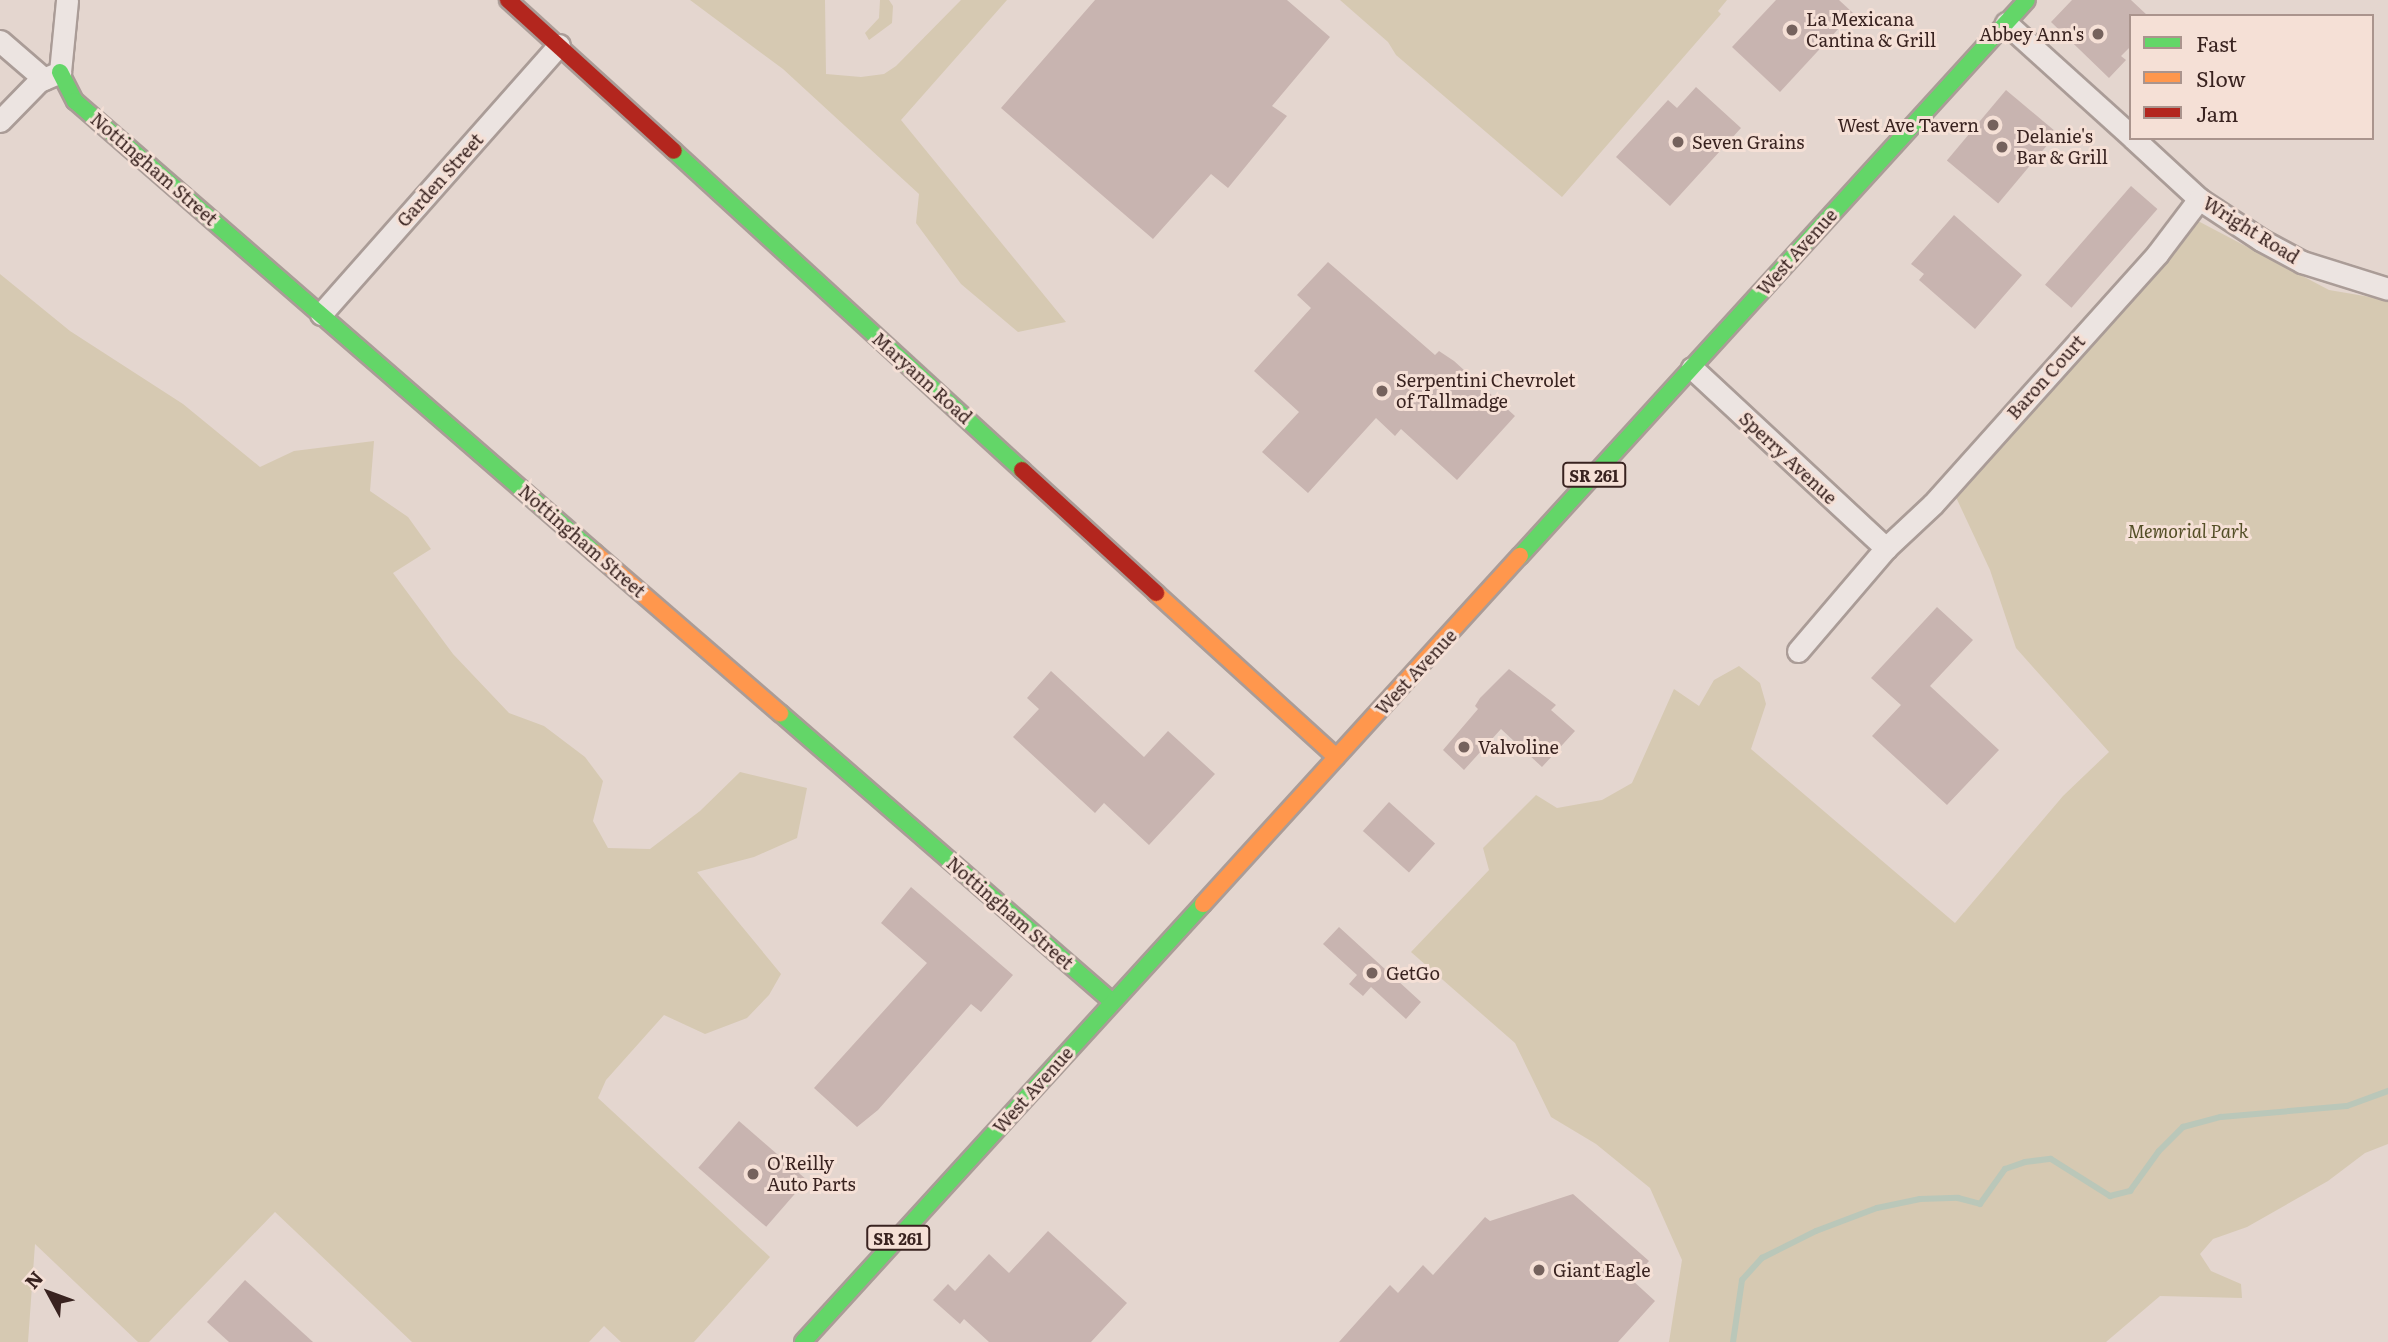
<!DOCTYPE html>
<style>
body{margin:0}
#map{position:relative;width:2388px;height:1342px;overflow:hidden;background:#e4d6cf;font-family:Literata,serif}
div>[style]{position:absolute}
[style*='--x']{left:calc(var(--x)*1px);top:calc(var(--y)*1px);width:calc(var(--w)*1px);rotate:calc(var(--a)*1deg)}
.green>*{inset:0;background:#d6c9b2}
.stream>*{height:6px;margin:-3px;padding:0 3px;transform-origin:3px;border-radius:3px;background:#bac7b9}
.building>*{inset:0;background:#c8b4b0;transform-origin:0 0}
.roads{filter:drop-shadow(2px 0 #aa9c97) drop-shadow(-2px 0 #aa9c97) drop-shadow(0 2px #aa9c97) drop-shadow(0 -2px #aa9c97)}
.street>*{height:21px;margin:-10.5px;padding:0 10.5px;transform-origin:10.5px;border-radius:10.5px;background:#ece4e1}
.fast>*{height:16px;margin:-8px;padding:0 8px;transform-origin:8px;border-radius:8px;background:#63d668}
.slow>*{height:16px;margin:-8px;padding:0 8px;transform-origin:8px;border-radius:8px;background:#ff974d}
.jam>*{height:16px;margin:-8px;padding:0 8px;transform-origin:8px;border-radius:8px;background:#b3261e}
.dots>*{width:19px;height:19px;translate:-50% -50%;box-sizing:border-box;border:4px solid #f5e0d6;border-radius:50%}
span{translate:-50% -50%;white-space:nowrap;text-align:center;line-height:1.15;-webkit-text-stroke:6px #f5e0d6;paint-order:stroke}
.shield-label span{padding:2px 5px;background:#f5e0d6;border:2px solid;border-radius:5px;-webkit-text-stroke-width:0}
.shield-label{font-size:16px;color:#392320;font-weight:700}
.poi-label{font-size:18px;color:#392320}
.left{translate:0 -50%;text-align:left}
.right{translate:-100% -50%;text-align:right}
.street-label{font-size:18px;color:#392320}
.park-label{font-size:18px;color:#544f27;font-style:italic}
.legend{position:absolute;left:2129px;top:14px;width:245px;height:126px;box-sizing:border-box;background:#f5e0d6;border:2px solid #aa948d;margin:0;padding:9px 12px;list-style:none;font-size:21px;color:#392320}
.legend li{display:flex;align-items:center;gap:14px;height:35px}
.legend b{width:35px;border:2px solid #aa948d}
.north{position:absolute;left:14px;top:1258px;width:70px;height:70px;-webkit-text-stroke:5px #f5e0d6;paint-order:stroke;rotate:311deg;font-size:19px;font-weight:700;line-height:28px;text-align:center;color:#392320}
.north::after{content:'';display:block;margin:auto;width:24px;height:32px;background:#392320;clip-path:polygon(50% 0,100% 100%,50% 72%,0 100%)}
</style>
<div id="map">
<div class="green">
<i style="clip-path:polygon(690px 0,825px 0,826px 74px,861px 77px,884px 74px,896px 66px,961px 0,1007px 0,901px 120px,1066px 322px,1018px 332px,961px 284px,916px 223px,919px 194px,783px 69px)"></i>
<i style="clip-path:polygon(880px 0,889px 0,893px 6px,892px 23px,869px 40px,865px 33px,879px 18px)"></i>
<i style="clip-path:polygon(1340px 0,1727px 0,1718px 11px,1721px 14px,1562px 197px,1396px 55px,1388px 42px)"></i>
<i style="clip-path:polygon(2198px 221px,2329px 290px,2388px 300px,2388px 1144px,2365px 1153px,2328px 1181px,2247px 1227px,2213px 1239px,2200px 1254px,2211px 1271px,2241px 1284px,2242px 1298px,2160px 1296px,2106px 1342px,1669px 1342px,1682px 1260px,1650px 1188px,1596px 1144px,1551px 1117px,1515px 1043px,1411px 952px,1489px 870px,1483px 848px,1536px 795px,1557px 808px,1602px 800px,1632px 783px,1674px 689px,1699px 706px,1714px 680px,1739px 666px,1760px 683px,1766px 704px,1751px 749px,1955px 923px,2063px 796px,2109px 752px,2016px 648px,1990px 570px,1954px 493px)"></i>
<i style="clip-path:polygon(0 274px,70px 331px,183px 404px,260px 467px,294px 451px,374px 441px,370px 491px,408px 517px,431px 549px,393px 573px,453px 654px,509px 713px,544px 726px,585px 757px,603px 781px,593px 821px,608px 848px,650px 849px,700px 811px,740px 772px,807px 788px,797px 838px,754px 857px,697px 872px,781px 974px,769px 995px,747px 1018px,705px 1034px,664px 1015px,606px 1080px,598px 1098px,770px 1257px,694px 1342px,621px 1342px,604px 1326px,589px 1342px,412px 1342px,275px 1212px,149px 1342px,138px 1342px,35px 1244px,28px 1342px,0 1342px)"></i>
</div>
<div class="stream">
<i style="--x:1733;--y:1342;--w:63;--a:-81.7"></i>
<i style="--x:1742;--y:1280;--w:30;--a:-48"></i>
<i style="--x:1762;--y:1258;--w:60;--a:-26.6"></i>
<i style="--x:1816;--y:1231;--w:65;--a:-20.7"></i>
<i style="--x:1877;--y:1208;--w:44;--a:-11.8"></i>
<i style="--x:1920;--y:1199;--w:38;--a:-2"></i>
<i style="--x:1958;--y:1198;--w:23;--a:15"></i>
<i style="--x:1980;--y:1204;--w:43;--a:-54.5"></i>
<i style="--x:2005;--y:1169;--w:21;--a:-19"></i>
<i style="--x:2025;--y:1162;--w:26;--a:-7"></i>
<i style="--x:2051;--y:1159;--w:70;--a:32.1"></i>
<i style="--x:2110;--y:1196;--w:21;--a:-14"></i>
<i style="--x:2130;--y:1191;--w:49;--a:-54.1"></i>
<i style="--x:2159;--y:1151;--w:34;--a:-45"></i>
<i style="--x:2183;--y:1127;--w:39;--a:-15"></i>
<i style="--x:2221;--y:1117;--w:126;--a:-5"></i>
<i style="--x:2347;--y:1106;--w:44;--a:-20.1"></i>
</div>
<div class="building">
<i style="clip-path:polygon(1095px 0,1287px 0,1330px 37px,1272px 106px,1287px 116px,1228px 188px,1211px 174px,1153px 239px,1001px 108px)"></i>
<i style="clip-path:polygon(1776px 0,1839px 0,1853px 13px,1780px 92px,1732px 47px)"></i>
<i style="clip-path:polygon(2072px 0,2131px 0,2148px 16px,2131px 16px,2131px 46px,2121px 56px,2126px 60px,2109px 78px,2051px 22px)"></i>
<i style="clip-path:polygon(1696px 87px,1741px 128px,1670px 206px,1616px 157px,1668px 100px,1677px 108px)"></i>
<i style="left:2006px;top:90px;width:67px;height:92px;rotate:40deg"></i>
<i style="left:2131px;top:186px;width:35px;height:131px;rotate:41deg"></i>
<i style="clip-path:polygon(1954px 215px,2022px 275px,1975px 329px,1919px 280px,1924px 274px,1911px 264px)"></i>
<i style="clip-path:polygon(1328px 262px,1435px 355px,1439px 351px,1454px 361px,1515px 416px,1457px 480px,1401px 429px,1395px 436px,1376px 418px,1308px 493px,1262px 452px,1299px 412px,1254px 371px,1311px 308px,1297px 295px)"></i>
<i style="clip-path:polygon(1937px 607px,1973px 640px,1930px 686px,1999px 750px,1947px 805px,1872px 736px,1901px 705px,1871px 678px)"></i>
<i style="clip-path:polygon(1509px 669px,1556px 705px,1551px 710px,1575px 731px,1542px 767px,1501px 729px,1464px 770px,1443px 750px,1478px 709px,1475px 706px,1480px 698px)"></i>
<i style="clip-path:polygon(1051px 671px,1144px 757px,1168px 731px,1215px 774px,1149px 845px,1104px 803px,1095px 813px,1013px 737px,1039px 709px,1027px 698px)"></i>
<i style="left:1389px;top:802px;width:62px;height:39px;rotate:42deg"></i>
<i style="clip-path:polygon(911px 887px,1013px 975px,981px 1012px,971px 1004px,878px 1110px,857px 1127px,814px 1088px,927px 963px,881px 923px)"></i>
<i style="clip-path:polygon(1339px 927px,1421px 1002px,1406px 1019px,1371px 987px,1363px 996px,1349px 984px,1357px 975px,1323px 944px)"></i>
<i style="left:739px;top:1121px;width:90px;height:62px;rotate:41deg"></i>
<i style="clip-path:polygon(1573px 1194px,1649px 1261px,1632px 1280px,1655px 1301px,1618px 1342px,1339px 1342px,1390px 1285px,1398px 1293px,1423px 1265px,1433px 1275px,1485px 1217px,1490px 1221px)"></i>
<i style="clip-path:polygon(1048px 1231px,1127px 1303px,1091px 1342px,989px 1342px,964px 1319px,960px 1324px,933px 1300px,948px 1284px,955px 1291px,989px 1254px,1009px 1273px)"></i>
<i style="clip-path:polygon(245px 1280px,313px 1342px,229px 1342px,207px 1322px)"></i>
</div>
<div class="roads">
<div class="street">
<i style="--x:2006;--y:23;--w:169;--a:42.1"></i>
<i style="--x:0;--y:41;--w:58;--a:40.8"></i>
<i style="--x:0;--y:121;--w:56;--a:-45.7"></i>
<i style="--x:39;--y:81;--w:23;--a:-23"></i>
<i style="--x:60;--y:72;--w:72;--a:-84.4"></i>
<i style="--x:2133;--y:138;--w:90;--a:42.7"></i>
<i style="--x:2199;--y:199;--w:74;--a:33.5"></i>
<i style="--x:2261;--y:240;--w:47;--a:28.2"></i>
<i style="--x:2302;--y:262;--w:90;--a:17.4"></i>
<i style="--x:321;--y:314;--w:359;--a:-48.5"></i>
<i style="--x:1692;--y:368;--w:265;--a:42.9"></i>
<i style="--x:1798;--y:651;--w:135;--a:-49.5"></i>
<i style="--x:1886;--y:548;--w:64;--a:-43.1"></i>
<i style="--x:1933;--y:504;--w:337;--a:-48.1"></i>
<i style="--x:2158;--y:253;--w:68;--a:-52.8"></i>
</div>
<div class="fast">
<i style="--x:60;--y:72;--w:33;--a:63"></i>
<i style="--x:75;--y:101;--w:689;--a:41"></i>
<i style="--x:674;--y:151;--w:472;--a:42.5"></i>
<i style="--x:1520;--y:556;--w:752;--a:-47.64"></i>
<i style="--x:780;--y:713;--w:441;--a:41"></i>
<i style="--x:803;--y:1342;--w:593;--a:-47.6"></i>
</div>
<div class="slow">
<i style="--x:595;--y:553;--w:245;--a:40.9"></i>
<i style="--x:1156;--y:593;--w:244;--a:42.3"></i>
<i style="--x:1203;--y:904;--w:471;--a:-47.7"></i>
</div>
<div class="jam">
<i style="--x:508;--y:0;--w:224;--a:42.3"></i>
<i style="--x:1022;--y:470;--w:182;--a:42.5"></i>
</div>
</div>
<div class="dots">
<i style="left:1792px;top:30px;background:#75625d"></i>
<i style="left:2098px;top:34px;background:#75625d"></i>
<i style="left:1993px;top:125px;background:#75625d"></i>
<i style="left:1678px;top:142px;background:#75625d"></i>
<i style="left:2002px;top:147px;background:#75625d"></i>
<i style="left:1382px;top:391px;background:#75625d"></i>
<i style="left:1464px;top:747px;background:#75625d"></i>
<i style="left:1372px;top:973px;background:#75625d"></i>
<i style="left:753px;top:1174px;background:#75625d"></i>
<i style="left:1539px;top:1270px;background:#75625d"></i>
</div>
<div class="shield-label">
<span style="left:1594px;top:475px">SR 261</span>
<span style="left:898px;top:1238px">SR 261</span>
</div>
<div class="poi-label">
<span class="left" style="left:1806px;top:30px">La Mexicana<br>Cantina &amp; Grill</span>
<span class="right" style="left:2084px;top:34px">Abbey Ann's</span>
<span class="right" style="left:1979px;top:125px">West Ave Tavern</span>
<span class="left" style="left:2016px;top:147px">Delanie's<br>Bar &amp; Grill</span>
<span class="left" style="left:1692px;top:142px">Seven Grains</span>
<span class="left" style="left:1396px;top:391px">Serpentini Chevrolet<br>of Tallmadge</span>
<span class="left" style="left:1478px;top:747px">Valvoline</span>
<span class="left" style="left:1386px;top:973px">GetGo</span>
<span class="left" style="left:767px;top:1174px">O'Reilly<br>Auto Parts</span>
<span class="left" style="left:1553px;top:1270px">Giant Eagle</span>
</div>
<div class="street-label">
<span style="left:154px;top:169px;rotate:41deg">Nottingham Street</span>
<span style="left:440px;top:180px;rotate:-48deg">Garden Street</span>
<span style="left:2251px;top:230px;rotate:32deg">Wright Road</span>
<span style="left:1797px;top:252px;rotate:-48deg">West Avenue</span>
<span style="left:2046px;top:377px;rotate:-48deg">Baron Court</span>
<span style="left:922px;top:378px;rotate:42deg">Maryann Road</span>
<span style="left:1788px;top:458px;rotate:43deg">Sperry Avenue</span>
<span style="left:582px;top:541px;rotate:41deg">Nottingham Street</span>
<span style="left:1416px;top:672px;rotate:-47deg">West Avenue</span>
<span style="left:1010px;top:913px;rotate:41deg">Nottingham Street</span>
<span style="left:1033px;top:1090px;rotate:-48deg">West Avenue</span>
</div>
<div class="park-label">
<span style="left:2188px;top:531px">Memorial Park</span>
</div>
<ul class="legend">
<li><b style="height:9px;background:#63d668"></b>Fast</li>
<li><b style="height:9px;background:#ff974d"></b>Slow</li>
<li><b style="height:9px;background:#b3261e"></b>Jam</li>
</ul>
<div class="north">N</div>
</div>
